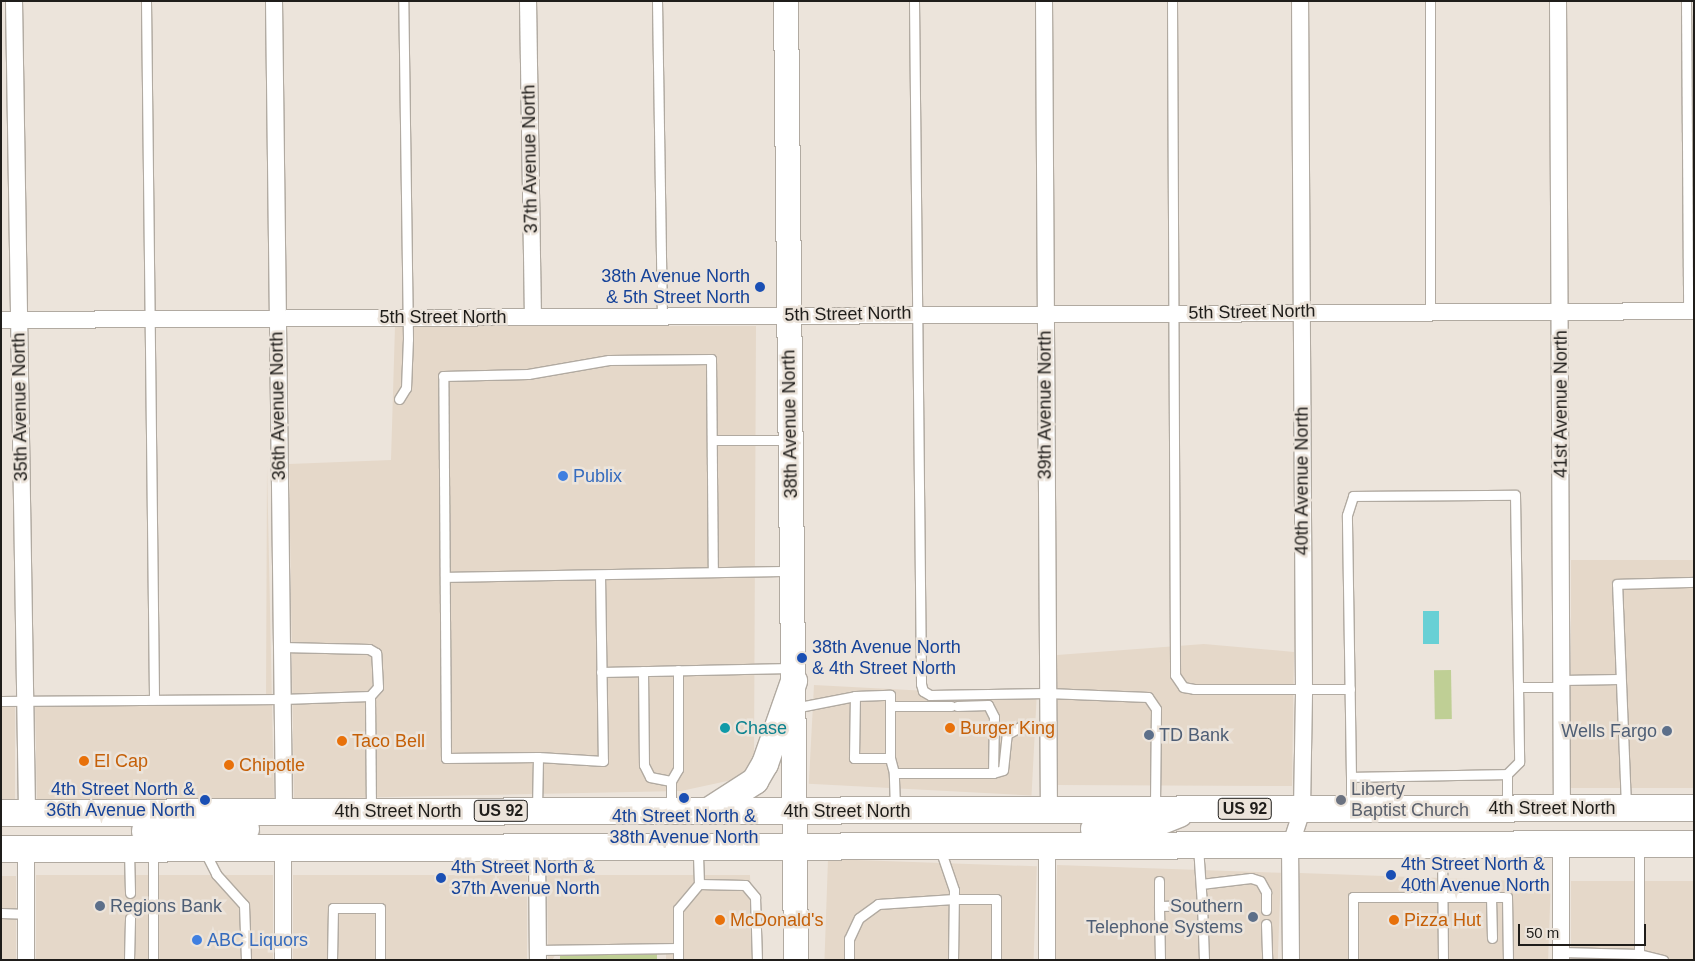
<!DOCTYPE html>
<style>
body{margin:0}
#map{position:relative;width:1695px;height:961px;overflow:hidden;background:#ece4db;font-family:Arial,sans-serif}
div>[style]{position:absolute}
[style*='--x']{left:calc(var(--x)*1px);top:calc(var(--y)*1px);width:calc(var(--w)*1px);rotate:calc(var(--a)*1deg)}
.built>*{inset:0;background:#e5d8c9;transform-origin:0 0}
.green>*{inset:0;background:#bfcf95;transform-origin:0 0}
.water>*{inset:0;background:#68d0d5;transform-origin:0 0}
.roads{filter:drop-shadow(1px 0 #b1aaa1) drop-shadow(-1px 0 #b1aaa1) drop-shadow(0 1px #b1aaa1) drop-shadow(0 -1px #b1aaa1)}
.lane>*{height:9px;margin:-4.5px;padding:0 4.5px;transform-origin:4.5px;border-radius:4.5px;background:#fff}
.street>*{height:16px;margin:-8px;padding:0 8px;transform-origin:8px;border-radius:8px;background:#fff}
.secondary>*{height:24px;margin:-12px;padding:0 12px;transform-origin:12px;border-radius:12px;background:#fff}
.primary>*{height:26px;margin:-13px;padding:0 13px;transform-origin:13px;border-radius:13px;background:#fff}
.dots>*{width:14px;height:14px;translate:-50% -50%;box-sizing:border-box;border:2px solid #ece4db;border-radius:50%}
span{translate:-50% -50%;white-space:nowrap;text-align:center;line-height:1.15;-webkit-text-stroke:5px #ece4db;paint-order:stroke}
.shield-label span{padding:1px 4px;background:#ece4db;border:1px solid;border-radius:4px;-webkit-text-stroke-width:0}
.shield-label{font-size:16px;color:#1f1d1a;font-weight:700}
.street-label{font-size:18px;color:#1f1d1a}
.transit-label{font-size:18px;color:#164399}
.right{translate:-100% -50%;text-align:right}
.left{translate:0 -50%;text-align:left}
.shop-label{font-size:18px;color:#366cbe}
.culture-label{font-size:18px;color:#0d838f}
.food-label{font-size:18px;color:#c56008}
.service-label{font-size:18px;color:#4e5e75}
.worship-label{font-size:18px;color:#5b616d}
.frame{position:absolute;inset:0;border:2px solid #1f1d1a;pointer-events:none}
.scale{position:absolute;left:1518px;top:924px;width:128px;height:22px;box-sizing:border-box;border:2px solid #1f1d1a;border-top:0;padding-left:6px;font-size:15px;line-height:18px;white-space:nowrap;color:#1f1d1a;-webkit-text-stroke:4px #ece4db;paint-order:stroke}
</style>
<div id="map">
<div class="built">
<i style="clip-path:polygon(395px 326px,756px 326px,754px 764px,746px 777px,681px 791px,294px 799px,289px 464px,391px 460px)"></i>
<i style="clip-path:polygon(267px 465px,274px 799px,37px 804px,35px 701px,266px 704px)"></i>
<i style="left:1694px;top:560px;width:228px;height:123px;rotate:90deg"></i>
<i style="clip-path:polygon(1204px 644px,1294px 652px,1292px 786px,1058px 785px,1057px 655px)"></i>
<i style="left:814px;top:685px;width:223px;height:99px;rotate:3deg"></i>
<i style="left:1px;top:701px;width:14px;height:103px"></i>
<i style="left:828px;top:859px;width:209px;height:101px;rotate:2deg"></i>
<i style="left:1057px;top:865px;width:224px;height:95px;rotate:2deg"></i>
<i style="left:1300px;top:873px;width:251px;height:87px;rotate:2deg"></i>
<i style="left:273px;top:875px;width:85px;height:237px;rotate:90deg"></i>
<i style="left:293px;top:875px;width:234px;height:85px"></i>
<i style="clip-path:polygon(547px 875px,750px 875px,754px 960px,666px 960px,666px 954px,657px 947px,560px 948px,552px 960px,548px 960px)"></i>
<i style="left:1px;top:876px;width:15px;height:84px"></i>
<i style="left:1571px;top:881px;width:123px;height:79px"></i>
</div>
<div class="green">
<i style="left:1451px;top:670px;width:49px;height:17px;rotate:89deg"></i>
<i style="clip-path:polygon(657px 954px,657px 960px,560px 960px,560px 955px)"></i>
</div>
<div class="water">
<i style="left:1423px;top:611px;width:16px;height:33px"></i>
</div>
<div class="roads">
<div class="lane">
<i style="--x:146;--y:1;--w:698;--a:89.34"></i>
<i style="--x:657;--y:1;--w:315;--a:89.1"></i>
<i style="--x:914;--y:1;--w:683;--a:89.41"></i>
<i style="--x:921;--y:684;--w:7;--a:74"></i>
<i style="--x:923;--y:691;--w:8;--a:30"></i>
<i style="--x:930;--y:695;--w:117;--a:-1"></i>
<i style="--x:1047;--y:693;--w:101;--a:2.3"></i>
<i style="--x:1148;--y:697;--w:14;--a:56"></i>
<i style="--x:1156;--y:709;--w:98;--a:90.6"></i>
<i style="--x:1172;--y:1;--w:674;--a:89.74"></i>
<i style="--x:1175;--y:675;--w:14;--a:56"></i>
<i style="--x:1183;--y:687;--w:11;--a:10"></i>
<i style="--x:1194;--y:689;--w:156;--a:0"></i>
<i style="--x:1686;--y:1;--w:310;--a:89.6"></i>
<i style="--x:1430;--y:311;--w:310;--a:-90"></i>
<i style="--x:399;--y:399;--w:13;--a:-58"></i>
<i style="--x:406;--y:388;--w:49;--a:-87.7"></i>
<i style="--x:408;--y:339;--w:338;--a:-90.8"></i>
<i style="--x:712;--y:440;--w:78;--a:0"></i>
<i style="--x:1515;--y:495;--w:267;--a:89.1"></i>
<i style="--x:1519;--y:762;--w:17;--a:135"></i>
<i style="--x:1507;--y:774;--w:156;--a:178.9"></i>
<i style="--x:1351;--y:777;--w:262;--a:-90.9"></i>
<i style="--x:1347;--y:515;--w:20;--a:-72"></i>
<i style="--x:1353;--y:496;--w:162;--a:-0.4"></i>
<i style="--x:600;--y:575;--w:186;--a:89.1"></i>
<i style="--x:603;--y:761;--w:65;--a:-176.5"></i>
<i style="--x:538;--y:757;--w:92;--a:179.4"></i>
<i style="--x:446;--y:758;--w:382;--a:-90.4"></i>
<i style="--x:443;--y:376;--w:85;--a:-1.3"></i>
<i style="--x:528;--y:374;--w:82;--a:-9.8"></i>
<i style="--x:609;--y:360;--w:102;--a:-0.6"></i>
<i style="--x:711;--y:359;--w:213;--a:89.5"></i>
<i style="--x:445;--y:577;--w:347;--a:-1"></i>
<i style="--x:643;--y:671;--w:94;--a:89.4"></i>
<i style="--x:644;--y:765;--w:13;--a:63"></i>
<i style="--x:650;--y:777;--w:21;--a:11"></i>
<i style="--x:601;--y:672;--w:190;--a:-1.2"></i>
<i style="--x:1562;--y:680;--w:57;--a:-1"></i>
<i style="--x:1518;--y:687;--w:44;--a:0"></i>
<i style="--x:370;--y:696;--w:115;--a:89.5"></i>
<i style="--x:1;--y:701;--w:281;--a:-0.4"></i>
<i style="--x:282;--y:699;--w:88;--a:-2"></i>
<i style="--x:370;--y:696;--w:12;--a:-48"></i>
<i style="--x:378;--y:687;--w:34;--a:-93"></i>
<i style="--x:376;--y:653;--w:8;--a:-150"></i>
<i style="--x:369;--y:649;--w:87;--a:-178.7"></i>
<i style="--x:890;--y:706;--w:61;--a:0"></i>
<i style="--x:957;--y:706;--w:31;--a:-2"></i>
<i style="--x:988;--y:705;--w:13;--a:63"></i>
<i style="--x:994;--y:717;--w:56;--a:91"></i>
<i style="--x:794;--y:708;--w:62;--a:-11.1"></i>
<i style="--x:890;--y:758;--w:36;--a:180"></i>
<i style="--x:854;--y:758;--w:62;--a:-89.1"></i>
<i style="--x:855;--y:696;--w:35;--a:-2"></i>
<i style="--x:890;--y:695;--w:63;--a:90"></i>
<i style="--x:890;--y:758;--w:16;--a:75"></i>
<i style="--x:1507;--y:774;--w:33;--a:90"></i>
<i style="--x:1626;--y:806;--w:222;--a:-92.3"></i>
<i style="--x:1617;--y:584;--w:77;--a:-1.5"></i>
<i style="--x:1351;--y:807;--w:30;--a:-90"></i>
<i style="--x:671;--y:808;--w:27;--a:-90"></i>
<i style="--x:671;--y:781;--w:14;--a:-60"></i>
<i style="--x:678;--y:769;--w:99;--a:-90"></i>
<i style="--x:895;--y:808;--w:35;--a:-92"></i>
<i style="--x:894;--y:773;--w:99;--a:0"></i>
<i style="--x:993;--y:773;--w:10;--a:-17"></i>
<i style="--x:1003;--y:770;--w:36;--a:-84"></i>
<i style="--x:1007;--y:734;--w:15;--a:-28"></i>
<i style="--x:1020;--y:727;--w:27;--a:0"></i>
<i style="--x:537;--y:809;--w:52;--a:-88.9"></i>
<i style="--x:1442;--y:846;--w:114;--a:89.5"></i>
<i style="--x:940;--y:849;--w:43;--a:71.1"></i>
<i style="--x:954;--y:890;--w:70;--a:90.8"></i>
<i style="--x:153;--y:850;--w:110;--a:90"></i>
<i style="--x:129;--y:851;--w:42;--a:88.6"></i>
<i style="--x:205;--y:852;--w:25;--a:63"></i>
<i style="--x:216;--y:874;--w:42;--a:47.9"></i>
<i style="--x:244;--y:905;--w:55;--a:87.9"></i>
<i style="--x:1159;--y:881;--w:25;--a:90"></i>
<i style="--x:699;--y:884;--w:46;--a:1.2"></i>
<i style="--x:745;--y:885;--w:16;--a:50"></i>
<i style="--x:755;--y:897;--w:63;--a:88.2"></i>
<i style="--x:1201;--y:884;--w:50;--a:-6.8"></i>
<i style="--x:1251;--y:878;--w:9;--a:18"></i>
<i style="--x:1260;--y:881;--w:13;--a:61"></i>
<i style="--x:1266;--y:892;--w:18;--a:90"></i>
<i style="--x:1491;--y:897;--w:41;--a:88.6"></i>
<i style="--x:1202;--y:905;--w:55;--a:87.9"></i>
<i style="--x:1;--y:913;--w:25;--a:2"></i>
<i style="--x:1266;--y:924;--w:36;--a:88"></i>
<i style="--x:538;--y:950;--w:140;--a:-0.8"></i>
<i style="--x:1561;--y:952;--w:78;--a:1.5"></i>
<i style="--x:1639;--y:954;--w:109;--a:-90"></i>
<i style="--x:1639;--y:954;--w:25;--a:14"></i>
<i style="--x:129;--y:960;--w:42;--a:-88.6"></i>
<i style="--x:332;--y:960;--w:52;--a:-88.9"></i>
<i style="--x:333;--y:908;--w:47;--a:0"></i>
<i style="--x:380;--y:908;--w:52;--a:90"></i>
<i style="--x:678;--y:960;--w:51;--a:-90"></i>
<i style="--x:678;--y:909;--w:33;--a:-50"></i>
<i style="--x:699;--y:884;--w:34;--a:-92"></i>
<i style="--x:849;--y:960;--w:21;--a:-90"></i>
<i style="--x:849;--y:939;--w:23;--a:-65"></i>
<i style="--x:859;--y:918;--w:24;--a:-36"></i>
<i style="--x:878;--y:904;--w:76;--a:-3.8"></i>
<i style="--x:954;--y:899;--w:42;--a:0"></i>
<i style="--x:996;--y:899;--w:61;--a:90"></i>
<i style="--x:1160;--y:960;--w:54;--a:-91.1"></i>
<i style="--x:1159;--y:906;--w:43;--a:-1.3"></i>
<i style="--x:1202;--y:905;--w:58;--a:-93.9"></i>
<i style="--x:1353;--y:960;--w:63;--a:-90"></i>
<i style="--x:1353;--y:897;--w:154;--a:0"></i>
<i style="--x:1507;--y:897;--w:63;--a:89.1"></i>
</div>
<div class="street">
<i style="--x:14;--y:1;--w:812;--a:89.08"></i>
<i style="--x:274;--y:1;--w:810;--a:89.29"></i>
<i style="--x:528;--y:1;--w:315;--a:89.1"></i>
<i style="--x:1044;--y:1;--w:808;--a:89.65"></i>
<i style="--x:1558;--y:1;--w:807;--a:89.72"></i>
<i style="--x:1;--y:320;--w:1693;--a:-0.3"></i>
<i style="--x:1561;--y:845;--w:115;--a:90"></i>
<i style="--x:1047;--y:846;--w:114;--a:90"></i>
<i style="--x:537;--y:848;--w:112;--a:89.5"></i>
<i style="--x:26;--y:849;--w:111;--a:90"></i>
<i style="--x:283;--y:960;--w:111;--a:-90"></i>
<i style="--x:1291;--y:960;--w:113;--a:-90.5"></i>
<i style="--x:1290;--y:847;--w:40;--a:-72"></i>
<i style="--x:1302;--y:809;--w:120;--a:-89"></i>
<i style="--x:1304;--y:689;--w:688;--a:-90.33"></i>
</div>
<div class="secondary">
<i style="--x:786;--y:1;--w:959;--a:89.4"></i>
</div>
<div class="primary">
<i style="--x:710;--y:810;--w:54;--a:-32.8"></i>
<i style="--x:755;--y:781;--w:20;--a:-60"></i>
<i style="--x:765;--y:764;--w:88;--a:-70.7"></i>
<i style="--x:1;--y:813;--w:1693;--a:-0.17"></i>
<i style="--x:1094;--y:829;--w:53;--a:-2.2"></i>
<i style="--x:1147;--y:827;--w:35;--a:-22"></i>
<i style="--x:145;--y:831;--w:101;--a:-1.1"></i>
<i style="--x:1;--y:849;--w:1693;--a:-0.17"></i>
</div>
</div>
<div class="dots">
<i style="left:760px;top:287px;background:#1a4fb4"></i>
<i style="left:563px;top:476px;background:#3f7fe0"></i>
<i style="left:802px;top:658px;background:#1a4fb4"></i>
<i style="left:725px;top:728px;background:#0f9aa8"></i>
<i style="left:950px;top:728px;background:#e8710a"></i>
<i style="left:1667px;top:731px;background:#5c6f8a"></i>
<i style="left:1149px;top:735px;background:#5c6f8a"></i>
<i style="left:342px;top:741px;background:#e8710a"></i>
<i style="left:84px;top:761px;background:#e8710a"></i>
<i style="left:229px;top:765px;background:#e8710a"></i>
<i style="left:684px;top:798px;background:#1a4fb4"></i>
<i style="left:205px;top:800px;background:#1a4fb4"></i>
<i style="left:1341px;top:800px;background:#6b7280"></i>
<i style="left:1391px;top:875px;background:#1a4fb4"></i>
<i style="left:441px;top:878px;background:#1a4fb4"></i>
<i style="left:100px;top:906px;background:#5c6f8a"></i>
<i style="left:1253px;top:917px;background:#5c6f8a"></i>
<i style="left:720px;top:920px;background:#e8710a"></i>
<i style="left:1394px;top:920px;background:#e8710a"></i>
<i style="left:197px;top:940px;background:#3f7fe0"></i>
</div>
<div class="shield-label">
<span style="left:1245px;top:809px">US 92</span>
<span style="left:501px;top:811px">US 92</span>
</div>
<div class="street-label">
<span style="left:530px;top:159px;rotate:-91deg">37th Avenue North</span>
<span style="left:1252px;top:312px;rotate:-1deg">5th Street North</span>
<span style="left:848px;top:314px;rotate:-1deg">5th Street North</span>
<span style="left:443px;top:317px">5th Street North</span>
<span style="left:1561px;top:404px;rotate:-90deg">41st Avenue North</span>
<span style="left:1045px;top:405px;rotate:-90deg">39th Avenue North</span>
<span style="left:278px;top:406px;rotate:-91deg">36th Avenue North</span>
<span style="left:20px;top:407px;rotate:-91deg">35th Avenue North</span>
<span style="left:790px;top:424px;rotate:-91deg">38th Avenue North</span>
<span style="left:1302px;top:481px;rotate:-90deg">40th Avenue North</span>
<span style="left:1552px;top:808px">4th Street North</span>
<span style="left:398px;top:811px">4th Street North</span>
<span style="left:847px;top:811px">4th Street North</span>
</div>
<div class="transit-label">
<span class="right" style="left:750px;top:287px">38th Avenue North<br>&amp; 5th Street North</span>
<span class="left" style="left:812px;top:658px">38th Avenue North<br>&amp; 4th Street North</span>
<span class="right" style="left:195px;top:800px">4th Street North &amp;<br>36th Avenue North</span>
<span style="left:684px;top:827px">4th Street North &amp;<br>38th Avenue North</span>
<span class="left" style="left:1401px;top:875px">4th Street North &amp;<br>40th Avenue North</span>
<span class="left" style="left:451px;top:878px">4th Street North &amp;<br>37th Avenue North</span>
</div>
<div class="shop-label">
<span class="left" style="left:573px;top:476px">Publix</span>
<span class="left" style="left:207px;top:940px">ABC Liquors</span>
</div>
<div class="culture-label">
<span class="left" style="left:735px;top:728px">Chase</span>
</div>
<div class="food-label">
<span class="left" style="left:960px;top:728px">Burger King</span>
<span class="left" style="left:352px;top:741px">Taco Bell</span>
<span class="left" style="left:94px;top:761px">El Cap</span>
<span class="left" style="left:239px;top:765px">Chipotle</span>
<span class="left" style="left:730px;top:920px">McDonald's</span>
<span class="left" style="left:1404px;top:920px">Pizza Hut</span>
</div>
<div class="service-label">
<span class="right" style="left:1657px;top:731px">Wells Fargo</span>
<span class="left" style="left:1159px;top:735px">TD Bank</span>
<span class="left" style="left:110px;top:906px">Regions Bank</span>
<span class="right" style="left:1243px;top:917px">Southern<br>Telephone Systems</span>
</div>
<div class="worship-label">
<span class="left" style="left:1351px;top:800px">Liberty<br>Baptist Church</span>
</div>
<div class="frame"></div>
<div class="scale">50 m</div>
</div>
